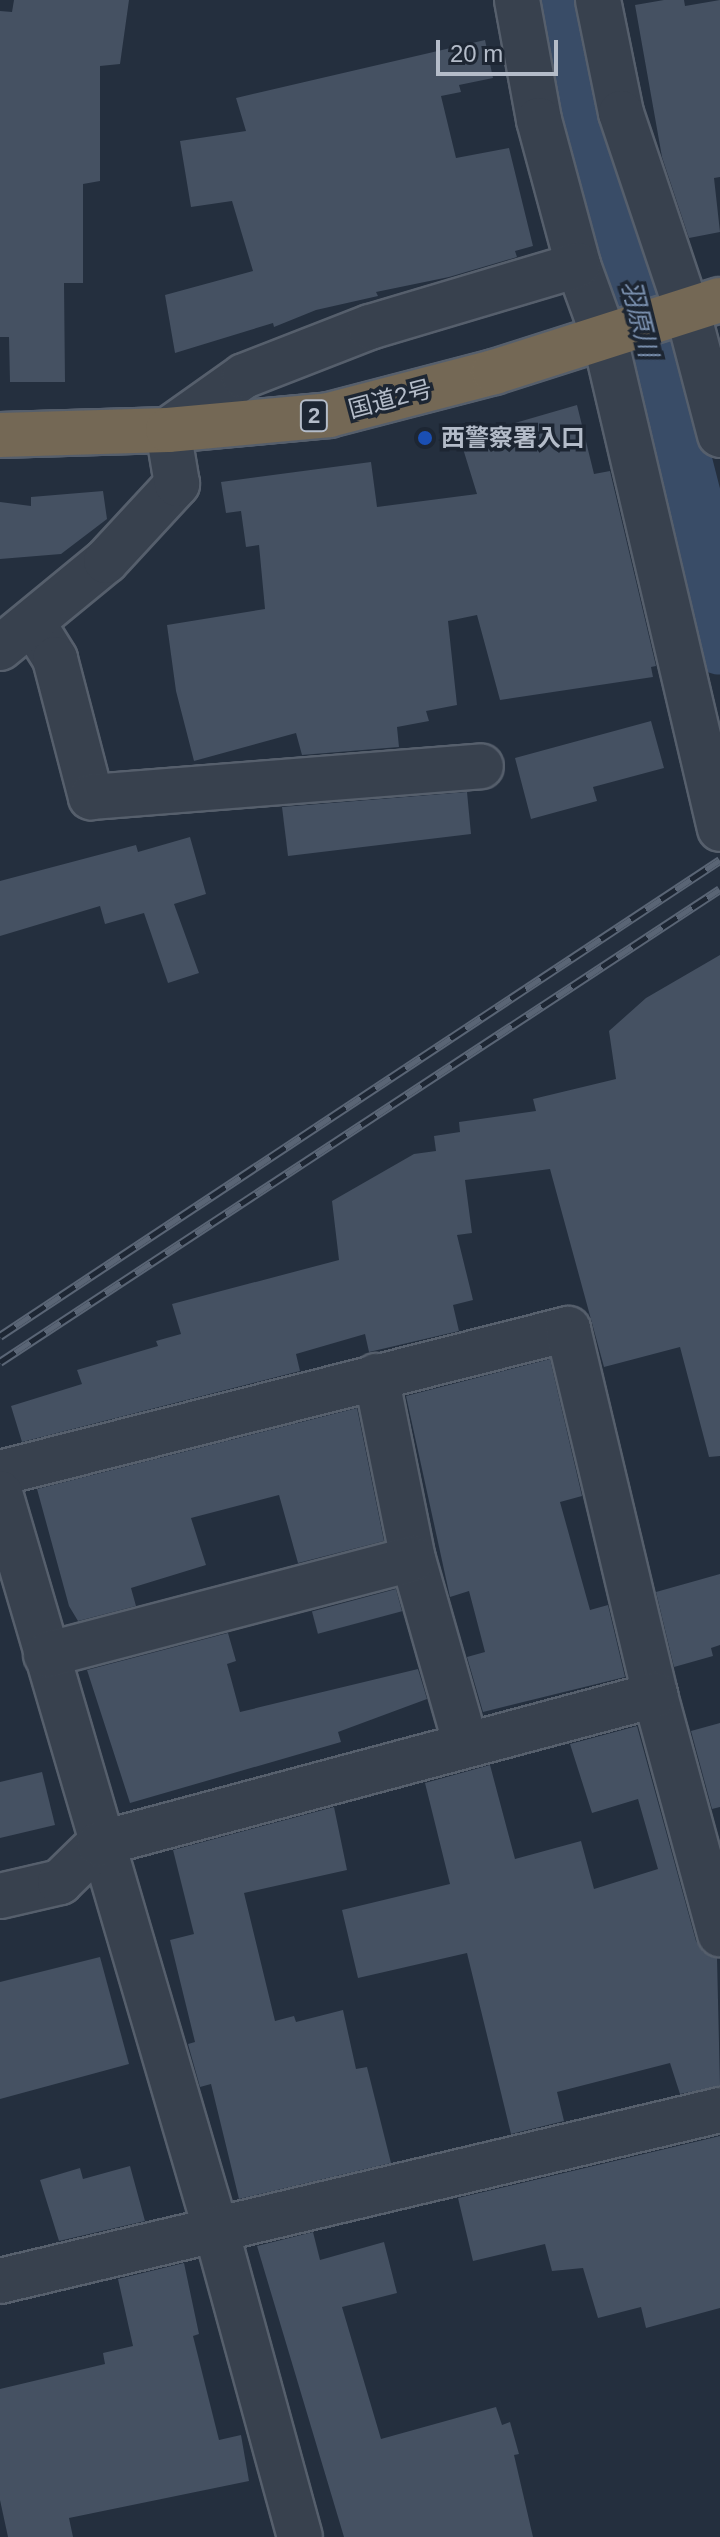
<!DOCTYPE html>
<meta charset="utf-8">
<style>
body{margin:0}
#map{position:relative;width:720px;height:2537px;overflow:hidden;background:#242f3e;font-family:Helvetica,"Noto Sans JP",sans-serif}
div>[style]{position:absolute}
[style*='--x']{left:calc(var(--x)*1px);top:calc(var(--y)*1px);width:calc(var(--w)*1px);rotate:calc(var(--a)*1deg)}
.river>*{height:74px;margin:-37px;padding:0 37px;transform-origin:37px;border-radius:37px;background:#394c67}
.building>*{inset:0;background:#455162;transform-origin:0 0}
.roads{filter:drop-shadow(2px 0 #565f6c) drop-shadow(-2px 0 #565f6c) drop-shadow(0 2px #565f6c) drop-shadow(0 -2px #565f6c)}
.street>*{height:44px;margin:-22px;padding:0 22px;transform-origin:22px;border-radius:22px;background:#38414e}
.highway>*{height:44px;margin:-22px;padding:0 22px;transform-origin:22px;border-radius:22px;background:#746855}
.rail>*{height:9px;margin-top:-4.5px;transform-origin:0;background:repeating-linear-gradient(90deg,#1d2633 0 18px,#5a6575 0 36px);box-sizing:border-box;border-block:2px solid #5a6575}
.dots>*{width:22px;height:22px;translate:-50% -50%;box-sizing:border-box;border:4px solid #1d2633;border-radius:50%}
span{translate:-50% -50%;white-space:nowrap;text-align:center;line-height:1.15;-webkit-text-stroke:7px #1d2633;paint-order:stroke}
.shield-label span{padding:2px 6px;background:#1d2633;border:2px solid;border-radius:6px;-webkit-text-stroke-width:0}
.shield-label{font-size:22px;color:#b4bcc9;font-weight:700}
.street-label{font-size:24px;color:#b4bcc9}
.poi-label{font-size:24px;color:#b4bcc9;font-weight:700}
.left{translate:0 -50%;text-align:left}
.water-label{font-size:26px;color:#7c92b1;font-style:italic}
.scale{position:absolute;left:436px;top:40px;width:122px;height:36px;box-sizing:border-box;border:4px solid #b4bcc9;border-top:0;padding-left:10px;font-size:24px;line-height:28px;white-space:nowrap;color:#b4bcc9;-webkit-text-stroke:6px #1d2633;paint-order:stroke}
</style>
<div id="map">
<div class="river">
<i style="--x:557;--y:0;--w:658;--a:75.67"></i>
</div>
<div class="building">
<i style="clip-path:polygon(14px 0,129px 0,120px 64px,100px 66px,100px 181px,83px 184px,83px 283px,64px 283px,65px 382px,10px 382px,9px 337px,0 337px,0 11px,12px 12px)"></i>
<i style="clip-path:polygon(664px 0,684px 0,685px 6px,720px 0,720px 177px,714px 178px,720px 232px,689px 238px,662px 157px,635px 5px)"></i>
<i style="clip-path:polygon(485px 40px,493px 78px,459px 85px,461px 92px,441px 96px,456px 158px,509px 148px,533px 246px,515px 251px,517px 257px,449px 277px,376px 292px,378px 296px,316px 310px,274px 327px,273px 323px,175px 353px,165px 295px,253px 271px,232px 201px,191px 207px,180px 141px,246px 131px,236px 98px)"></i>
<i style="clip-path:polygon(577px 405px,594px 474px,610px 471px,656px 666px,651px 667px,653px 677px,500px 700px,477px 615px,448px 621px,457px 705px,426px 711px,429px 721px,397px 727px,399px 747px,302px 755px,296px 733px,194px 761px,176px 691px,167px 625px,265px 609px,259px 545px,246px 547px,241px 511px,226px 513px,221px 482px,371px 462px,377px 507px,477px 494px,460px 439px)"></i>
<i style="clip-path:polygon(103px 491px,107px 519px,61px 554px,0 559px,0 502px,31px 506px,31px 497px)"></i>
<i style="clip-path:polygon(651px 721px,664px 768px,593px 787px,597px 801px,531px 819px,515px 758px)"></i>
<i style="clip-path:polygon(467px 792px,471px 834px,288px 856px,282px 807px)"></i>
<i style="clip-path:polygon(190px 837px,206px 894px,174px 904px,199px 973px,168px 983px,144px 913px,105px 924px,100px 906px,0 936px,0 881px,136px 845px,138px 852px)"></i>
<i style="clip-path:polygon(720px 955px,720px 1456px,709px 1457px,680px 1347px,604px 1367px,550px 1169px,465px 1180px,472px 1233px,457px 1235px,473px 1300px,453px 1305px,459px 1331px,369px 1352px,365px 1334px,296px 1354px,300px 1371px,22px 1442px,11px 1406px,82px 1384px,77px 1370px,158px 1346px,156px 1341px,181px 1334px,172px 1304px,339px 1260px,332px 1201px,414px 1154px,436px 1151px,434px 1136px,460px 1132px,459px 1122px,536px 1111px,533px 1099px,616px 1079px,609px 1031px,646px 998px)"></i>
<i style="clip-path:polygon(550px 1359px,582px 1496px,560px 1502px,590px 1610px,608px 1605px,625px 1677px,483px 1712px,467px 1657px,485px 1652px,469px 1591px,450px 1597px,406px 1396px)"></i>
<i style="clip-path:polygon(357px 1408px,384px 1541px,298px 1563px,279px 1495px,191px 1518px,206px 1565px,131px 1588px,136px 1606px,78px 1621px,69px 1606px,37px 1489px)"></i>
<i style="clip-path:polygon(720px 1574px,720px 1645px,711px 1648px,713px 1656px,674px 1667px,656px 1592px)"></i>
<i style="left:396px;top:1589px;width:23px;height:87px;rotate:75deg"></i>
<i style="clip-path:polygon(228px 1633px,236px 1661px,227px 1664px,240px 1712px,418px 1669px,427px 1699px,338px 1732px,341px 1742px,130px 1803px,87px 1670px)"></i>
<i style="clip-path:polygon(720px 1723px,720px 1807px,712px 1809px,691px 1731px)"></i>
<i style="clip-path:polygon(637px 1726px,696px 1941px,703px 1952px,717px 1958px,720px 2086px,680px 2094px,670px 2063px,557px 2092px,564px 2121px,511px 2134px,467px 1953px,358px 1978px,342px 1910px,450px 1884px,425px 1783px,490px 1765px,515px 1859px,581px 1841px,594px 1889px,658px 1869px,638px 1799px,592px 1813px,570px 1744px)"></i>
<i style="clip-path:polygon(42px 1772px,55px 1825px,0 1838px,0 1782px)"></i>
<i style="clip-path:polygon(334px 1807px,347px 1870px,244px 1893px,275px 2021px,294px 2016px,296px 2022px,343px 2010px,356px 2069px,367px 2067px,391px 2163px,239px 2199px,211px 2084px,200px 2087px,188px 2044px,195px 2042px,170px 1940px,194px 1934px,173px 1850px)"></i>
<i style="clip-path:polygon(100px 1957px,129px 2064px,0 2099px,0 1982px)"></i>
<i style="clip-path:polygon(720px 2136px,720px 2308px,646px 2328px,641px 2307px,598px 2318px,583px 2268px,552px 2271px,545px 2244px,473px 2261px,458px 2198px)"></i>
<i style="clip-path:polygon(130px 2166px,145px 2221px,59px 2241px,40px 2180px,80px 2168px,83px 2179px)"></i>
<i style="clip-path:polygon(313px 2232px,320px 2260px,384px 2242px,397px 2293px,342px 2307px,381px 2439px,496px 2407px,502px 2425px,510px 2422px,519px 2454px,514px 2455px,533px 2537px,344px 2537px,257px 2246px)"></i>
<i style="clip-path:polygon(184px 2263px,199px 2334px,193px 2336px,219px 2440px,241px 2435px,249px 2481px,69px 2518px,73px 2537px,8px 2537px,0 2500px,0 2389px,105px 2364px,103px 2353px,133px 2346px,118px 2279px)"></i>
</div>
<div class="roads">
<div class="street">
<i style="--x:517;--y:0;--w:122;--a:79.6"></i>
<i style="--x:539;--y:120;--w:150;--a:74.9"></i>
<i style="--x:578;--y:265;--w:79;--a:70"></i>
<i style="--x:605;--y:339;--w:503;--a:76.79"></i>
<i style="--x:598;--y:0;--w:115;--a:78.5"></i>
<i style="--x:621;--y:113;--w:211;--a:71.5"></i>
<i style="--x:688;--y:313;--w:126;--a:75.3"></i>
<i style="--x:34;--y:625;--w:40;--a:58"></i>
<i style="--x:55;--y:659;--w:143;--a:75.4"></i>
<i style="--x:91;--y:797;--w:391;--a:-4.5"></i>
<i style="--x:0;--y:648;--w:137;--a:-39.4"></i>
<i style="--x:106;--y:561;--w:105;--a:-47.3"></i>
<i style="--x:177;--y:484;--w:55;--a:-99.5"></i>
<i style="--x:168;--y:430;--w:93;--a:-35.4"></i>
<i style="--x:244;--y:376;--w:135;--a:-21.3"></i>
<i style="--x:370;--y:327;--w:217;--a:-16.6"></i>
<i style="--x:376;--y:1376;--w:187;--a:78.6"></i>
<i style="--x:413;--y:1559;--w:193;--a:74.1"></i>
<i style="--x:0;--y:1473;--w:586;--a:-14.23"></i>
<i style="--x:568;--y:1329;--w:376;--a:76.6"></i>
<i style="--x:655;--y:1695;--w:248;--a:74.8"></i>
<i style="--x:0;--y:1493;--w:768;--a:73.67"></i>
<i style="--x:216;--y:2230;--w:318;--a:74.7"></i>
<i style="--x:46;--y:1655;--w:379;--a:-14.7"></i>
<i style="--x:0;--y:1896;--w:62;--a:-13.1"></i>
<i style="--x:60;--y:1882;--w:54;--a:-44.3"></i>
<i style="--x:99;--y:1844;--w:576;--a:-15"></i>
<i style="--x:0;--y:2281;--w:740;--a:-13.36"></i>
</div>
<div class="highway">
<i style="--x:0;--y:435;--w:168;--a:-1.7"></i>
<i style="--x:168;--y:430;--w:162;--a:-5.3"></i>
<i style="--x:329;--y:415;--w:171;--a:-14.6"></i>
<i style="--x:494;--y:372;--w:237;--a:-17.7"></i>
</div>
</div>
<div class="rail">
<i style="--x:0;--y:1336;--w:863;--a:-33.47"></i>
<i style="--x:0;--y:1362;--w:861;--a:-33.3"></i>
</div>
<div class="dots">
<i style="left:425px;top:438px;background:#1a4fb4"></i>
</div>
<div class="shield-label">
<span style="left:314px;top:416px">2</span>
</div>
<div class="street-label">
<span style="left:390px;top:399px;rotate:-15deg">国道2号</span>
</div>
<div class="poi-label">
<span class="left" style="left:441px;top:438px">西警察署入口</span>
</div>
<div class="water-label">
<span style="left:639px;top:319px;rotate:76deg">羽原川</span>
</div>
<div class="scale">20 m</div>
</div>
